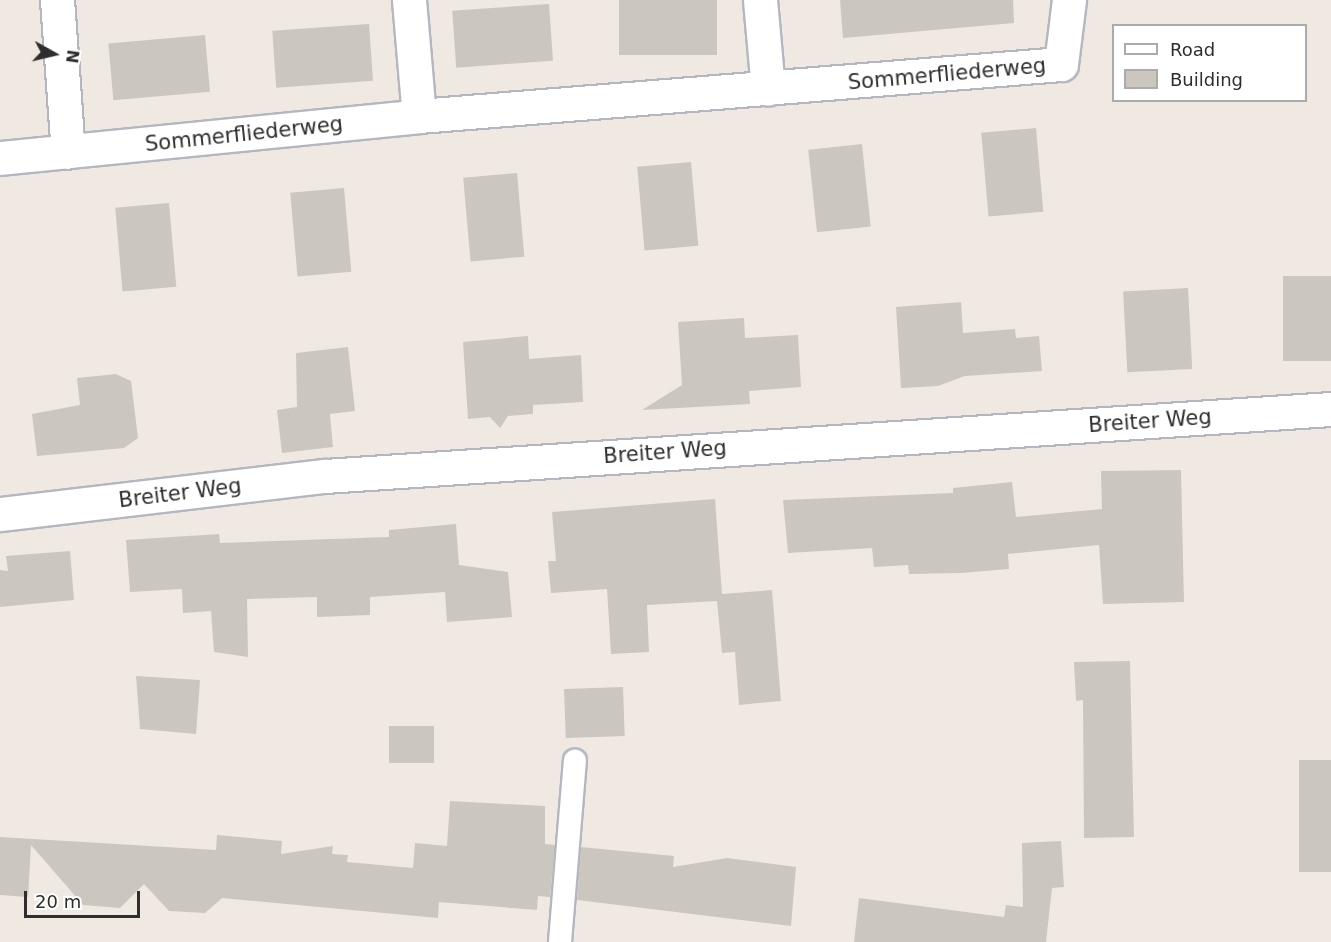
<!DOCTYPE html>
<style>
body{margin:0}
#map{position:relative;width:1331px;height:942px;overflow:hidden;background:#efe9e1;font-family:"DejaVu Sans",sans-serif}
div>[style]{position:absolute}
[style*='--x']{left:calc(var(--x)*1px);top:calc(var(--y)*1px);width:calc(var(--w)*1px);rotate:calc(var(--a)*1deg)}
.building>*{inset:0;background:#cbc7bf;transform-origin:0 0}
.roads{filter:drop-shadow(2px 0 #b4b7c1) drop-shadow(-2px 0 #b4b7c1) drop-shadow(0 2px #b4b7c1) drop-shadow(0 -2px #b4b7c1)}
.lane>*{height:22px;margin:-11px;padding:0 11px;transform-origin:11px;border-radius:11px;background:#fff}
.street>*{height:33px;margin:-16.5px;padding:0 16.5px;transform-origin:16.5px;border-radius:16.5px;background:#fff}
span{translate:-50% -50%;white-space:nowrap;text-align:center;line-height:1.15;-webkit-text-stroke:4.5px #fff;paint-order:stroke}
.street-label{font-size:21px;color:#2e2e2e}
.legend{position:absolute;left:1112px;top:24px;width:195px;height:78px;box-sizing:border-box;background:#fff;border:2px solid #ababab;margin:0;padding:8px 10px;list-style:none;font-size:18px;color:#2e2e2e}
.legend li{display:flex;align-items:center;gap:12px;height:30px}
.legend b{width:30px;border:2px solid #ababab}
.north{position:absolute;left:24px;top:24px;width:60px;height:60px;-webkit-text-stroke:4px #fff;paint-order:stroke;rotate:98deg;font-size:16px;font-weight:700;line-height:24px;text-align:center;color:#2e2e2e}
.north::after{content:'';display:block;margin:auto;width:21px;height:27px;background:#2e2e2e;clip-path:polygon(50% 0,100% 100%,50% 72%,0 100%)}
.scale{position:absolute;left:24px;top:891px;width:116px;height:27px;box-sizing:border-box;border:3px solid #2e2e2e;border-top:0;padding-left:8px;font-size:18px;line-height:21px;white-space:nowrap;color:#2e2e2e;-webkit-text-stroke:4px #fff;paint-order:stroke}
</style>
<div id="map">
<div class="building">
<i style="left:619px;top:0;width:98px;height:55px"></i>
<i style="clip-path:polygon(840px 0,1013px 0,1014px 23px,843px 38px)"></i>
<i style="left:549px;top:4px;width:57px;height:97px;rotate:86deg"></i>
<i style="left:369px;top:24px;width:57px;height:97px;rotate:86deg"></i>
<i style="left:205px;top:35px;width:57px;height:97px;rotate:85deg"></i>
<i style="left:1036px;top:128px;width:84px;height:55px;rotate:85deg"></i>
<i style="left:862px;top:144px;width:83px;height:54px;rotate:84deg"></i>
<i style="left:691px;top:162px;width:84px;height:54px;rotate:85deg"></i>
<i style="left:517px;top:173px;width:84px;height:54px;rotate:85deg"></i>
<i style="left:344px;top:188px;width:84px;height:54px;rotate:85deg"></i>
<i style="left:169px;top:203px;width:84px;height:54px;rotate:85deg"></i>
<i style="left:1331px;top:276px;width:85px;height:48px;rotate:90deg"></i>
<i style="left:1188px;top:288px;width:81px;height:65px;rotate:87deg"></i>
<i style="clip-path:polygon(961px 302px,963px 333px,1015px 329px,1016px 338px,1039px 336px,1042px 371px,965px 376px,938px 386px,901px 388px,896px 307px)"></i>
<i style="clip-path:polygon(744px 318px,745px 338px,798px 335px,801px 387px,749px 391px,750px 404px,642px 410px,682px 385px,678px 322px)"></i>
<i style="clip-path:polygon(528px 336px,529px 359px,581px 355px,583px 402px,533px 405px,533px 414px,508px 416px,500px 428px,490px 417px,468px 419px,463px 342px)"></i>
<i style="clip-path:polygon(348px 347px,355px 411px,330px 414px,333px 447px,282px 453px,277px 410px,297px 407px,296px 353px)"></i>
<i style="clip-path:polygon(116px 374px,131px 381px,138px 438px,124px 448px,37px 456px,32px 414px,80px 405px,77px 378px)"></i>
<i style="clip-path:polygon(1181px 470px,1184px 602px,1103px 604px,1099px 545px,1008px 554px,1009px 569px,961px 573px,909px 574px,908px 565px,874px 567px,872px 548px,788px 553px,783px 500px,953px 493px,953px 488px,1012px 482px,1016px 517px,1102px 509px,1101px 471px)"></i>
<i style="clip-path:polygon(715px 499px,722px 594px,772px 590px,781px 701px,739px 705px,735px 652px,722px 653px,717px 601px,647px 605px,649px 652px,611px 654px,607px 589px,551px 593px,548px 561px,556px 561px,552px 512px)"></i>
<i style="clip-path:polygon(456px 524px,459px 565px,508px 572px,512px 617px,447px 622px,445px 592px,370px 597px,370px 615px,317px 617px,317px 597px,247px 599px,248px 657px,214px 652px,211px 611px,183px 613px,182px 589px,130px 592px,126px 540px,219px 534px,220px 543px,389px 537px,389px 530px)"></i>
<i style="clip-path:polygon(70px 551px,74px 600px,0 607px,0 570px,8px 571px,6px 556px)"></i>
<i style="clip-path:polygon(1130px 661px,1134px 837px,1084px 838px,1083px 700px,1076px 701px,1074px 662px)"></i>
<i style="clip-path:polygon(136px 676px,200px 680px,196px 734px,140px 729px)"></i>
<i style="left:623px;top:687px;width:49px;height:59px;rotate:88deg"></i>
<i style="left:389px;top:726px;width:45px;height:37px"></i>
<i style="left:1299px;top:760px;width:32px;height:112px"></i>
<i style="clip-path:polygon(450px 801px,545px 806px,545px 844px,555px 845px,550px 897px,538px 896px,537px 910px,439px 902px,438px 918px,222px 898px,205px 913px,169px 911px,144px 884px,120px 908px,83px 905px,31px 845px,28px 897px,0 895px,0 837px,216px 850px,217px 835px,282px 841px,281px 854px,333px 846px,332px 854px,348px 855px,347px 862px,413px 868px,415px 843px,447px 846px)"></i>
<i style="clip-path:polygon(1061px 841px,1064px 887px,1052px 888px,1046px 942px,854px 942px,859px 898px,1004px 917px,1006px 905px,1023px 907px,1022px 843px)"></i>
<i style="clip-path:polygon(581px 847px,674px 856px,673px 867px,727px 858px,796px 867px,791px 926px,577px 900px)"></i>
</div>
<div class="roads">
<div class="lane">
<i style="--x:560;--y:942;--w:182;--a:-85.3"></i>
</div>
<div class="street">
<i style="--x:57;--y:0;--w:152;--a:85.9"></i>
<i style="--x:409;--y:0;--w:116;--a:85.1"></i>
<i style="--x:760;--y:0;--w:89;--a:84.9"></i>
<i style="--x:0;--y:158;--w:421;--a:-5.7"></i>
<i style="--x:419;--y:116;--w:644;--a:-4.63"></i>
<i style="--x:1061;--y:64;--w:64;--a:-82.9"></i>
<i style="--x:0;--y:514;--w:327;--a:-6.7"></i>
<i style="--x:325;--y:476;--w:1008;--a:-3.81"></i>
</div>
</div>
<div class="street-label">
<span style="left:947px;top:74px;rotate:-5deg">Sommerfliederweg</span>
<span style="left:244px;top:134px;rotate:-6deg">Sommerfliederweg</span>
<span style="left:1150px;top:421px;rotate:-4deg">Breiter Weg</span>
<span style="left:665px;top:452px;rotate:-4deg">Breiter Weg</span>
<span style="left:180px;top:493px;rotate:-7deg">Breiter Weg</span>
</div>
<ul class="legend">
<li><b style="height:8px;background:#fff"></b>Road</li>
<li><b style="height:16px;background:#cbc7bf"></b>Building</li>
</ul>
<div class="north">N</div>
<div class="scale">20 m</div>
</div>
